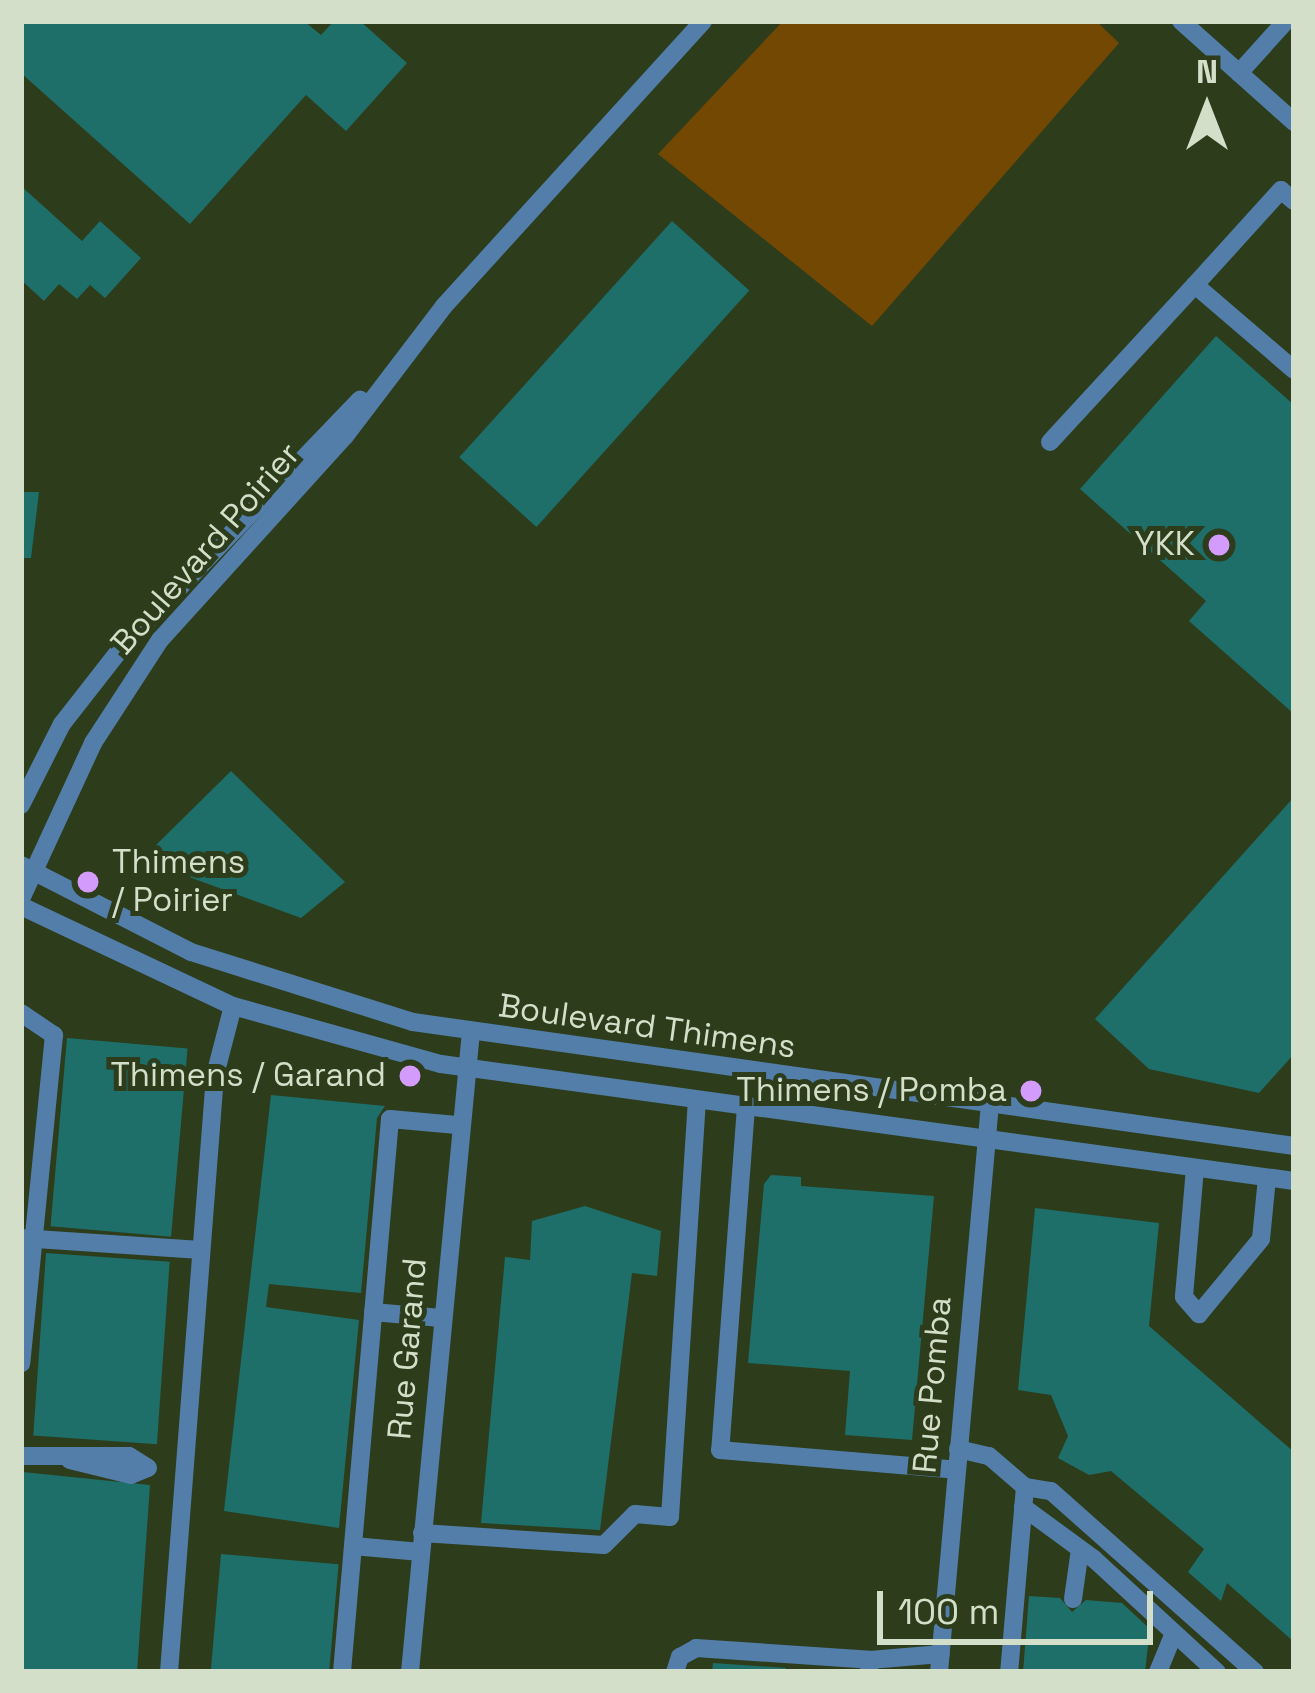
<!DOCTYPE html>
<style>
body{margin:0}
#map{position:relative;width:1315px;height:1693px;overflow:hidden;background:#2d3d1b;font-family:"Space Grotesk",sans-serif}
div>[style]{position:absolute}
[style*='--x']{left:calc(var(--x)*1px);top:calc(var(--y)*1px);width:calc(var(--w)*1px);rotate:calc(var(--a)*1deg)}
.green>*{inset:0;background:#734803}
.building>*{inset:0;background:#1e6e6a;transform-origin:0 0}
.minor>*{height:18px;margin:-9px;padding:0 9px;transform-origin:9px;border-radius:9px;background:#537eaa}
.dots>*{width:33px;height:33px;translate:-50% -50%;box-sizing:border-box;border:6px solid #2d3d1b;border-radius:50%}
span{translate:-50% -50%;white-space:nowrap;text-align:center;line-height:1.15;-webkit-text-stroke:10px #2d3d1b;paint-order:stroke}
.poi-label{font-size:33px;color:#d4dfca}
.right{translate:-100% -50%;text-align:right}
.left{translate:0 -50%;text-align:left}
.street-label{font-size:33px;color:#d4dfca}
.frame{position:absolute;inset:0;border:24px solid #d4dfca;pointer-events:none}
.north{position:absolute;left:1147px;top:48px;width:120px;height:120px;-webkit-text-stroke:9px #2d3d1b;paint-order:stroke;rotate:0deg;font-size:33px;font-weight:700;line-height:48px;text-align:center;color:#d4dfca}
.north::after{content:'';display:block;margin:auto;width:42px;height:54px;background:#d4dfca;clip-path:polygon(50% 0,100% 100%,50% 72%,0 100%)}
.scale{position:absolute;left:877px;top:1591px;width:276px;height:54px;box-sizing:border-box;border:6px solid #d4dfca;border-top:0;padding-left:15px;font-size:36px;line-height:42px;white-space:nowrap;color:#d4dfca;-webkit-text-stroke:9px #2d3d1b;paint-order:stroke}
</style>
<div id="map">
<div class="green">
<i style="clip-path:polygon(783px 21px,1096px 21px,1119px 43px,872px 326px,658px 154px)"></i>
</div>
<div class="building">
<i style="clip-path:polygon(21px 21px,304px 21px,321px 35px,334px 21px,360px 21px,407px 63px,346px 131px,306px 95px,190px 224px,21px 73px)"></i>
<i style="clip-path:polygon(21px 186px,82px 241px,100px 221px,141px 258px,105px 298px,90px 285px,77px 299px,59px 284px,44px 301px,21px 280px)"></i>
<i style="left:672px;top:221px;width:104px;height:318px;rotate:42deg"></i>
<i style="clip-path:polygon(1216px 336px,1294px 405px,1294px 714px,1189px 621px,1206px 601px,1080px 489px)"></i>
<i style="clip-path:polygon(21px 492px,39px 492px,31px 558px,21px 558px)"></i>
<i style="clip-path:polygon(231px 771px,345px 882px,301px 918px,181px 874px,156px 845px)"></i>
<i style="clip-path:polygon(1294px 797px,1294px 1054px,1259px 1093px,1149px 1069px,1095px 1019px)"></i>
<i style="left:67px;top:1038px;width:121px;height:189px;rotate:5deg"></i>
<i style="clip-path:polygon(271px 1095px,385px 1106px,377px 1118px,361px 1293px,269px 1284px,266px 1307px,359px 1320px,339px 1528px,224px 1511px)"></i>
<i style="clip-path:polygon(771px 1175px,801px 1177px,801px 1186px,934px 1196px,912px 1440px,845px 1435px,850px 1371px,748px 1363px,764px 1184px)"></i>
<i style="clip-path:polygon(585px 1206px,661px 1231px,657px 1276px,632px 1273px,600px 1530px,481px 1523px,505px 1257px,530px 1260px,532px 1221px)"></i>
<i style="clip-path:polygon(1035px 1208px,1159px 1223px,1149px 1326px,1294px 1452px,1294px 1642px,1227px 1583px,1221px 1601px,1188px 1572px,1204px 1549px,1111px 1471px,1089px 1475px,1058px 1458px,1068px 1436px,1051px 1395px,1018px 1390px)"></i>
<i style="left:46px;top:1253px;width:124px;height:183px;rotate:4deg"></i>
<i style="clip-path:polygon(23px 1472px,150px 1485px,137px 1672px,21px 1672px)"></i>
<i style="left:221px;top:1554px;width:118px;height:119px;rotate:5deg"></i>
<i style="clip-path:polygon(1029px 1596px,1060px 1598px,1072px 1612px,1086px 1600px,1122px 1603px,1150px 1629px,1145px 1672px,1023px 1672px)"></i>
<i style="clip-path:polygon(713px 1663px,786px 1668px,786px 1672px,712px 1672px)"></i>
</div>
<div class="minor">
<i style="--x:1181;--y:21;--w:152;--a:41.8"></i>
<i style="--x:1239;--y:73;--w:70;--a:-47.9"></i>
<i style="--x:1294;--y:201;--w:17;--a:-140"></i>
<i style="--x:1281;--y:190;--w:128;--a:132.2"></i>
<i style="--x:1195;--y:285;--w:130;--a:40.6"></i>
<i style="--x:1050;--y:442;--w:214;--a:-47.3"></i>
<i style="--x:21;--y:805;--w:91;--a:-63.2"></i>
<i style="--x:62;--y:724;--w:99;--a:-52"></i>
<i style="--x:123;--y:646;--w:342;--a:-46.1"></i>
<i style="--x:21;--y:865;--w:191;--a:27.1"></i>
<i style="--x:191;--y:952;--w:233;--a:17.5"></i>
<i style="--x:413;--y:1022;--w:890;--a:8.01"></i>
<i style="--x:21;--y:899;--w:172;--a:-65.2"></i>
<i style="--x:93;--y:743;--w:123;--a:-57"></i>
<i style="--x:160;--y:640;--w:275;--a:-47.8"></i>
<i style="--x:345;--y:436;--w:163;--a:-52.7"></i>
<i style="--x:444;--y:306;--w:385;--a:-47.7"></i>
<i style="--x:21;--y:906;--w:234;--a:25.3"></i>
<i style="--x:233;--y:1006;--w:216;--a:15.6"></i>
<i style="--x:441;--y:1064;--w:861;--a:7.81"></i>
<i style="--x:21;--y:1013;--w:40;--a:34"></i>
<i style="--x:54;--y:1035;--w:330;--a:95.7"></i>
<i style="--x:746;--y:1107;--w:344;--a:94.3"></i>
<i style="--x:720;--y:1450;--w:237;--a:4.8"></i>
<i style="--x:1195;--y:1168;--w:129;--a:94.9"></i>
<i style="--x:1184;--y:1297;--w:23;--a:49"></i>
<i style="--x:1199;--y:1314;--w:97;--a:-50.4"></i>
<i style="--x:1261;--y:1239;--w:61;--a:-84.4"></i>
<i style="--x:21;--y:1238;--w:180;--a:3.8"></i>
<i style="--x:373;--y:1312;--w:68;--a:5"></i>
<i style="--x:958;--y:1449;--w:32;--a:13"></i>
<i style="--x:989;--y:1456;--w:48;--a:40.7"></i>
<i style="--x:1025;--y:1487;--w:186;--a:94.9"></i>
<i style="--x:21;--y:1456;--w:108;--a:0"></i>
<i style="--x:129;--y:1456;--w:22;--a:32"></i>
<i style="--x:148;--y:1468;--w:18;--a:158"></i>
<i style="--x:131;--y:1475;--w:63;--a:-166.2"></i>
<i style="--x:1025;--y:1487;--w:26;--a:9"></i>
<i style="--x:1051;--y:1491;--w:273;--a:41.6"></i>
<i style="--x:1023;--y:1507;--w:88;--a:36.2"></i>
<i style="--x:1094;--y:1559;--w:167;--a:42.6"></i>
<i style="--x:422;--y:1533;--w:182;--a:3.8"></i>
<i style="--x:604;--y:1545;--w:44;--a:-45"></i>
<i style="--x:635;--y:1514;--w:35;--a:5"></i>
<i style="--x:670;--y:1517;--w:418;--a:-86.3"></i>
<i style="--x:353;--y:1546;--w:68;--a:5"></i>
<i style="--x:1073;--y:1599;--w:50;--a:-82"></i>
<i style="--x:869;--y:1667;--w:7;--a:-82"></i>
<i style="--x:870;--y:1660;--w:71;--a:-4.8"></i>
<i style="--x:169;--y:1672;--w:599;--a:-85.59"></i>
<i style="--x:215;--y:1075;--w:71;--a:-75.4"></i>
<i style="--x:342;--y:1672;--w:555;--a:-85.04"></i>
<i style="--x:390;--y:1119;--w:67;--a:5.1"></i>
<i style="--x:410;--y:1672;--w:643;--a:-84.56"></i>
<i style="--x:675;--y:1672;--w:16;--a:-72"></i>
<i style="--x:680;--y:1657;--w:18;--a:-29"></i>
<i style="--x:696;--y:1648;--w:174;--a:3.9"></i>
<i style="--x:939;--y:1672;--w:570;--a:-84.87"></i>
<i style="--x:1158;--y:1672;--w:42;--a:-67.7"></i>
</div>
<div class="dots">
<i style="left:1219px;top:545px;background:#d39cfc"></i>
<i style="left:88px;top:882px;background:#d39cfc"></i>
<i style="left:410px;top:1076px;background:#d39cfc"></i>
<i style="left:1031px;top:1091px;background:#d39cfc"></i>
</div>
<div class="poi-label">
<span class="right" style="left:1195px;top:545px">YKK</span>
<span class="left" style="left:112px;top:882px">Thimens<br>/ Poirier</span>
<span class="right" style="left:386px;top:1076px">Thimens / Garand</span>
<span class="right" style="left:1007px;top:1091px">Thimens / Pomba</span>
</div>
<div class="street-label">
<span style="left:206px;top:549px;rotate:-49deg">Boulevard Poirier</span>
<span style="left:647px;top:1027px;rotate:8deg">Boulevard Thimens</span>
<span style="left:408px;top:1349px;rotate:-85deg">Rue Garand</span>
<span style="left:933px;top:1385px;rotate:-85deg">Rue Pomba</span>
</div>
<div class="frame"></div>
<div class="north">N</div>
<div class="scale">100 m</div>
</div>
